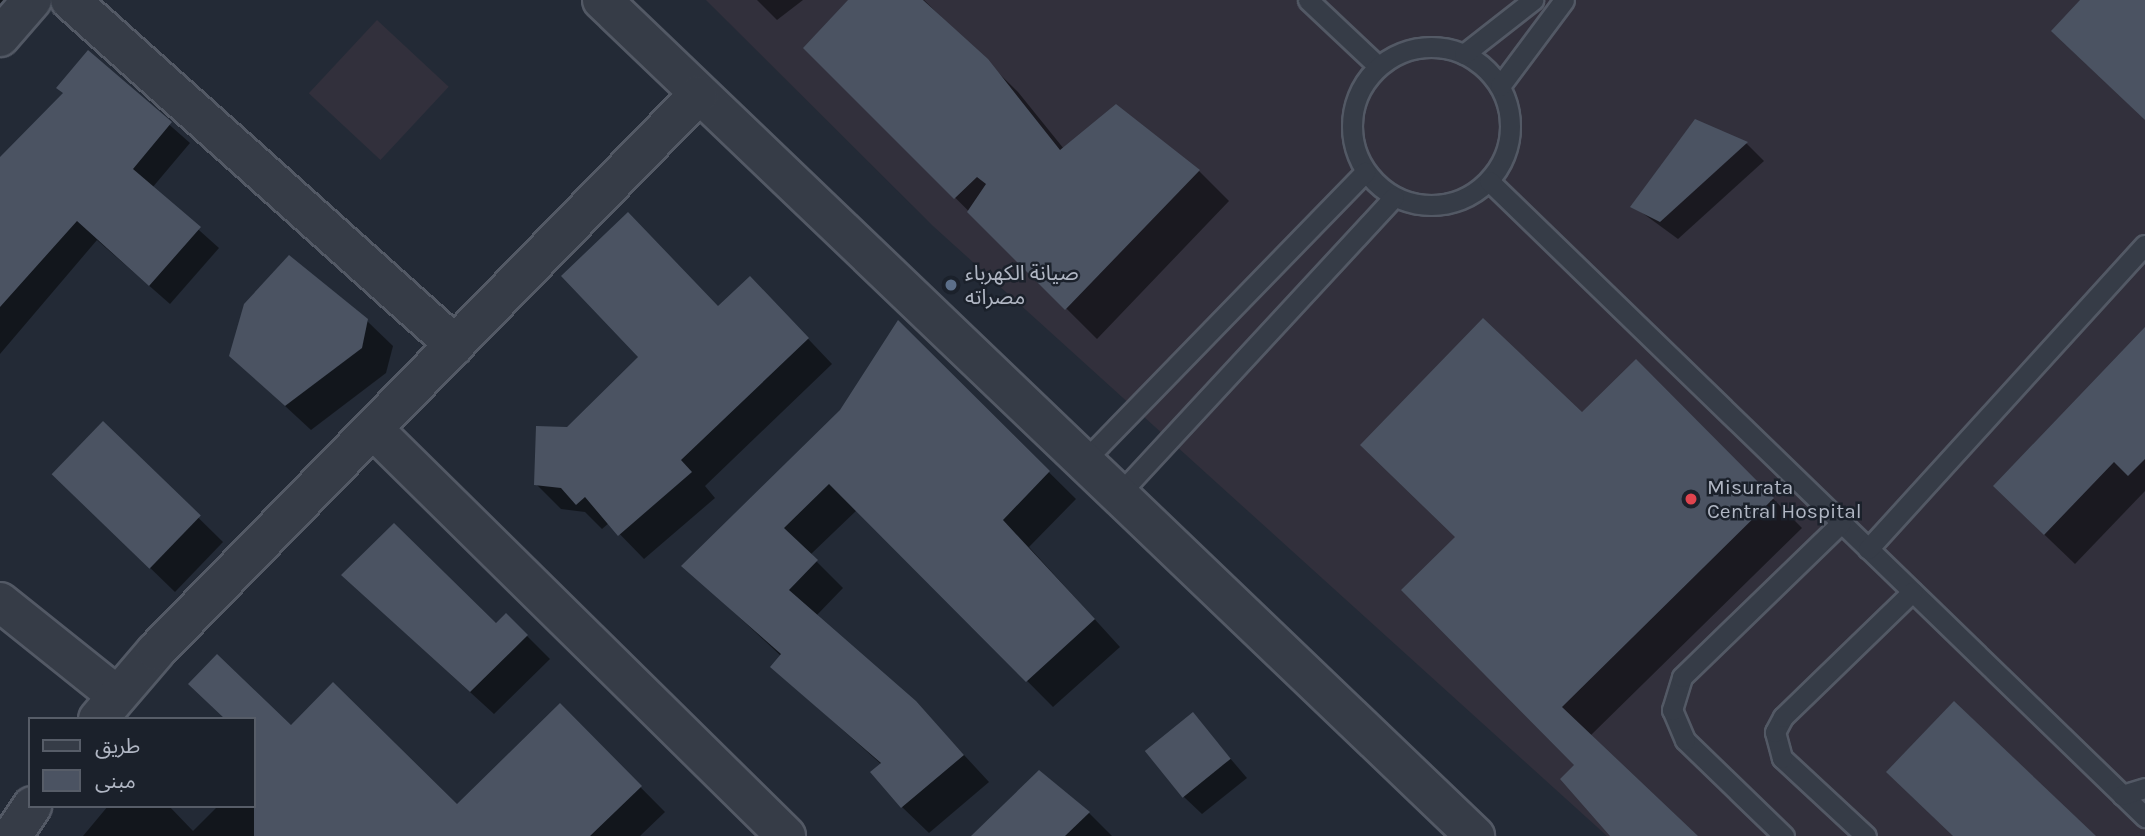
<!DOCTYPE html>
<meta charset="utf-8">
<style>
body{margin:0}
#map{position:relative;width:2145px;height:836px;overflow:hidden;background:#232a36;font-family:Karla,"Noto Sans Arabic",sans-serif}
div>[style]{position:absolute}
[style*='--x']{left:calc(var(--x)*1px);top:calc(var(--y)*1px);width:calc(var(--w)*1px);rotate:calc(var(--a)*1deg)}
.medical>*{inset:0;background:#32303c;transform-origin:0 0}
.shadow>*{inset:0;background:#0007}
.building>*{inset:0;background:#4b5362;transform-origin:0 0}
.roads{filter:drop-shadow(2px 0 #535965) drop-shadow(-2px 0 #535965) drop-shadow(0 2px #535965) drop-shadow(0 -2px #535965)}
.lane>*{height:19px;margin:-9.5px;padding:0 9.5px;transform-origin:9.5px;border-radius:9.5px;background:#363c47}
.lane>.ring{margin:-9.5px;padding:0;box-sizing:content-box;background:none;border:19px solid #363c47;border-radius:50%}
.street>*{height:38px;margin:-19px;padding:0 19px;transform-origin:19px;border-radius:19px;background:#363c47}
.dots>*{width:19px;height:19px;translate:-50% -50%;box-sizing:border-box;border:4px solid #1b212b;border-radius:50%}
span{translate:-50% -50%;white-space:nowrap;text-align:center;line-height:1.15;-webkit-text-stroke:5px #1b212b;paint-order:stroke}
.poi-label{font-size:21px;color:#b0b6c3}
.left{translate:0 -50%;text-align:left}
.legend{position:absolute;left:28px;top:717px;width:228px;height:91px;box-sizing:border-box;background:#1b212b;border:2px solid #575d68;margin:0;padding:9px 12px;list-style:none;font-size:21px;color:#b0b6c3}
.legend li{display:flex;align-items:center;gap:14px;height:35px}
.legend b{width:35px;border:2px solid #575d68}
</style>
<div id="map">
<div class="medical">
<i style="clip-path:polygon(706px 0,2145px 0,2145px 836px,1607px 836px,933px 226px)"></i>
<i style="left:377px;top:20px;width:98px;height:100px;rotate:43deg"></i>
</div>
<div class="shadow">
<i style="clip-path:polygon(0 0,27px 0,0 32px)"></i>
<i style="clip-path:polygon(757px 0,803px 0,777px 20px)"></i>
<i style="clip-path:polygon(851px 0,924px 0,1018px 92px,1064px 149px,1199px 171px,1229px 201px,1097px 339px,805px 48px)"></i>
<i style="clip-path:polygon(88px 53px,190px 143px,152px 188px,219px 248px,170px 304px,97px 240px,0 354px,0 160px,65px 94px)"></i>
<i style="clip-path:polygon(1696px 121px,1747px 144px,1764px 161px,1678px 239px,1633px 206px)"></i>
<i style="clip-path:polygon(775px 304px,832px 364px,705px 486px,715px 498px,644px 559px,609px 523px,602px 529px,585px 512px,561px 509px,536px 484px,568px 428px,641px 357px,719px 308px)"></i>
<i style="clip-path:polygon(367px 321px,393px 346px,386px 373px,311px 430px,231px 356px)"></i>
<i style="clip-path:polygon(898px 323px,1076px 499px,1029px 547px,1120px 647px,1053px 707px,857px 510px,810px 555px,843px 588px,816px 616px,915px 702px,989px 782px,929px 833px,902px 807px,882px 765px,772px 667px,781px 656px,684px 566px,841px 411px)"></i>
<i style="clip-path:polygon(2145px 330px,2145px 491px,2075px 564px,2026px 517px)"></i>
<i style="clip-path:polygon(1636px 361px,1802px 528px,1590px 736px,1695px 836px,1613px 836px,1576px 765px,1403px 590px)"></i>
<i style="clip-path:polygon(103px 424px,223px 542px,175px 592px,78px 498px)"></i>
<i style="clip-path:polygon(367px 598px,496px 625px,506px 615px,550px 659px,494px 714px)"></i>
<i style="clip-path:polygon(190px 684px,457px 806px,560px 706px,665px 812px,640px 836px,83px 836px,108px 806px,169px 806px,193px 831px,218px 806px,254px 806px,254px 770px,267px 758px,254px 745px,254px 719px)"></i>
<i style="clip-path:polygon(1193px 715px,1247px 778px,1202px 814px,1184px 797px)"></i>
<i style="clip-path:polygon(1089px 813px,1112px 836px,973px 836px)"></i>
</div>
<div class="building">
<i style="clip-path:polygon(848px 0,923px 0,988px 59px,1060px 150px,1116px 104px,1200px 170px,1065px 310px,967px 212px,986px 184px,977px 177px,954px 199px,803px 48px)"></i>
<i style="clip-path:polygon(2080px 0,2145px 0,2145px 120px,2051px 31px)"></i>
<i style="clip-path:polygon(88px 50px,172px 122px,133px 169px,201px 227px,149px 286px,77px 221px,0 307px,0 157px,63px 93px,56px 88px)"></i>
<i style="clip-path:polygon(1695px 119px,1748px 142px,1660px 222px,1630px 207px)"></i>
<i style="clip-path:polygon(628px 212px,718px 306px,750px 276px,809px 338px,681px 460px,692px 472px,618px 536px,585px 497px,576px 505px,561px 488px,534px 485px,536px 426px,567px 427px,638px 357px,561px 276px)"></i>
<i style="clip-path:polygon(289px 255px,368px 319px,362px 348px,285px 406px,229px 356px,244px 304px)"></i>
<i style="clip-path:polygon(1483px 318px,1582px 412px,1636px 359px,1774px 498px,1562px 707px,1698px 836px,1610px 836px,1560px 779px,1574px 765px,1401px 590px,1455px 537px,1360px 445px)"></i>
<i style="clip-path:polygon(898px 320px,1050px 471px,1003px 520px,1095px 619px,1026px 682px,829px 484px,784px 528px,818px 560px,789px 590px,916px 701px,964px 755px,901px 808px,870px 772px,881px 763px,770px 667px,781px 654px,681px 566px,840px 410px)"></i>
<i style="clip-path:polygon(2145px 327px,2145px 459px,2128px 476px,2114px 462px,2044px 535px,1993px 486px)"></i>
<i style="left:103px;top:421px;width:136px;height:74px;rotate:44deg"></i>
<i style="clip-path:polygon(394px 523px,496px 623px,506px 613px,528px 635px,470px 692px,341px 575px)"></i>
<i style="clip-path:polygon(217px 654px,291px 725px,333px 682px,457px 804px,560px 703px,642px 786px,590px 836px,254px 836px,254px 719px,225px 719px,188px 684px)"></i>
<i style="clip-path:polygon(1954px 701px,2096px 836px,1953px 836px,1886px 772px)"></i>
<i style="left:1193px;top:712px;width:60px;height:62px;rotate:51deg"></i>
<i style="clip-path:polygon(1039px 770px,1090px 812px,1065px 836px,971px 836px)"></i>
</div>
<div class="roads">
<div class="lane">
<i style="--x:1308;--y:0;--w:96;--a:43.3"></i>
<i class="ring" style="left:1352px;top:47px;width:139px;height:139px"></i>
<i style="--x:1464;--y:54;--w:88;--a:-38"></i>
<i style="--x:1500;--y:86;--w:107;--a:-53.3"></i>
<i style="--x:1489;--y:181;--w:914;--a:44.11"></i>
<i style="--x:1085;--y:460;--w:402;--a:-45.8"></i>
<i style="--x:1120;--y:493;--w:403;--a:-47.2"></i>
<i style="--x:1868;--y:549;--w:411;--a:-47.7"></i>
<i style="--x:2122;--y:795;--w:24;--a:-17"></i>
<i style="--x:1784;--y:836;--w:138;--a:-135.9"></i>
<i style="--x:1685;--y:740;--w:33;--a:-113"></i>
<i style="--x:1672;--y:710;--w:34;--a:-73"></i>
<i style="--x:1682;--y:677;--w:221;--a:-44.1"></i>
<i style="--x:1866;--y:836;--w:115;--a:-137.1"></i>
<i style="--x:1782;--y:758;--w:27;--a:-105"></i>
<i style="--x:1775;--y:732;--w:17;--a:-62"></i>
<i style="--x:1783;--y:717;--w:180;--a:-44.1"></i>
</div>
<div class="street">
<i style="--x:70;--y:0;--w:517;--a:41.86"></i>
<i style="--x:602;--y:0;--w:1209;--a:43.76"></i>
<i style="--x:0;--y:37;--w:49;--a:-49.1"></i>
<i style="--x:373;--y:429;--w:580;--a:44.58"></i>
<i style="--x:0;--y:602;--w:149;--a:38.7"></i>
<i style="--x:98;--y:719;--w:89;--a:-49.5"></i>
<i style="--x:156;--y:651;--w:776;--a:-45.73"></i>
<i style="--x:12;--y:836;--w:36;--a:-56"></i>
</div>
</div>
<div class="dots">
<i style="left:951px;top:285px;background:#5c6f8a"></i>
<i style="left:1691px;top:499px;background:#e0444e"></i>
</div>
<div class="poi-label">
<span class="left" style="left:965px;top:285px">صيانة الكهرباء<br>مصراته</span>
<span class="left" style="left:1707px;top:499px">Misurata<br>Central Hospital</span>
</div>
<ul class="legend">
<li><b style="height:9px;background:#363c47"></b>طريق</li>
<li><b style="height:19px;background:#4b5362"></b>مبنى</li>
</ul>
</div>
